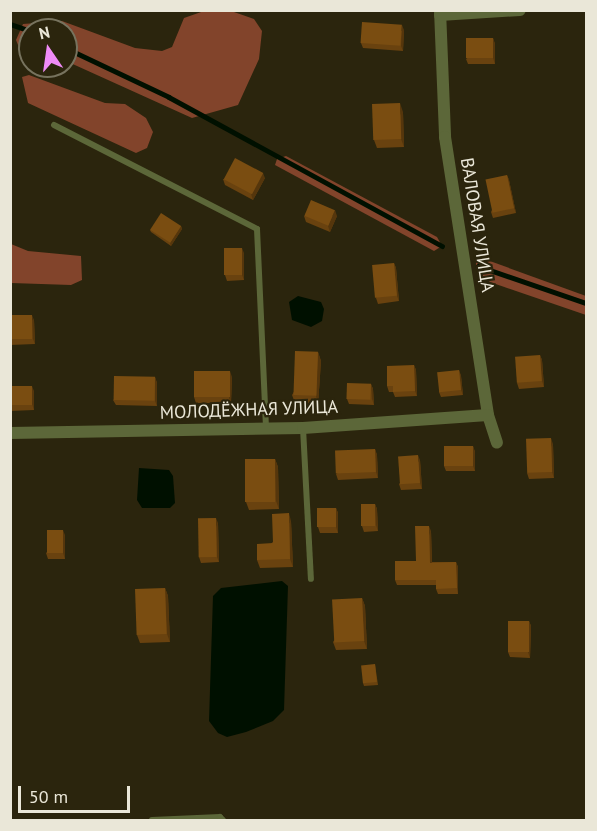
<!DOCTYPE html>
<meta charset="utf-8">
<style>
body{margin:0}
#map{position:relative;width:597px;height:831px;overflow:hidden;background:#2b250d;font-family:"PT Sans",sans-serif}
div>[style]{position:absolute}
[style*='--x']{left:calc(var(--x)*1px);top:calc(var(--y)*1px);width:calc(var(--w)*1px);rotate:calc(var(--a)*1deg)}
.forest>*{inset:0;background:#82442b}
.water>*{inset:0;background:#001000}
.stream>*{height:4.5px;margin:-2.25px;padding:0 2.25px;transform-origin:2.25px;border-radius:2.25px;background:#001000}
.lane>*{height:6px;margin:-3px;padding:0 3px;transform-origin:3px;border-radius:3px;background:#5c6739}
.street>*{height:12px;margin:-6px;padding:0 6px;transform-origin:6px;border-radius:6px;background:#5c6739}
.wall>*{inset:0;background:#69420f}
.shaded-wall>*{inset:0;background:#55360c}
.building>*{inset:0;background:#7a4d11;transform-origin:0 0}
span{translate:-50% -50%;white-space:nowrap;text-align:center;line-height:1.15;-webkit-text-stroke:4.5px #2b250d;paint-order:stroke}
.street-label{font-size:18px;color:#eae7d8}
.frame{position:absolute;inset:0;border:12px solid #eae7d8;pointer-events:none}
.north{position:absolute;left:18px;top:18px;width:60px;height:60px;box-sizing:border-box;background:#2b250d;border:2px solid #77735e;border-radius:50%;rotate:347deg;font-size:16px;font-weight:700;line-height:24px;text-align:center;color:#eae7d8}
.north::after{content:'';display:block;margin:auto;width:21px;height:27px;background:#ef8bf7;clip-path:polygon(50% 0,100% 100%,50% 72%,0 100%)}
.scale{position:absolute;left:18px;top:786px;width:112px;height:27px;box-sizing:border-box;border:3px solid #eae7d8;border-top:0;padding-left:8px;font-size:18px;line-height:21px;white-space:nowrap;color:#eae7d8;-webkit-text-stroke:4px #2b250d;paint-order:stroke}
</style>
<div id="map">
<div class="forest">
<i style="clip-path:polygon(204px 11px,234px 12px,254px 19px,262px 31px,259px 59px,238px 105px,192px 118px,66px 61px,66px 30px,30px 30px,30px 51px,20px 50px,16px 40px,23px 24px,62px 21px,135px 48px,162px 51px,172px 47px,184px 18px)"></i>
<i style="clip-path:polygon(29px 75px,105px 103px,125px 104px,146px 118px,153px 132px,147px 148px,136px 153px,28px 103px,22px 77px)"></i>
<i style="clip-path:polygon(286px 156px,437px 237px,442px 246px,434px 251px,275px 165px,277px 159px)"></i>
<i style="clip-path:polygon(11px 244px,28px 251px,81px 256px,82px 280px,71px 285px,11px 283px)"></i>
<i style="clip-path:polygon(476px 256px,586px 296px,586px 315px,490px 282px,476px 270px)"></i>
</div>
<div class="water">
<i style="clip-path:polygon(298px 296px,321px 302px,324px 309px,322px 321px,311px 327px,292px 320px,289px 302px)"></i>
<i style="clip-path:polygon(139px 468px,169px 470px,173px 476px,175px 503px,170px 508px,142px 508px,137px 500px)"></i>
<i style="clip-path:polygon(282px 581px,288px 586px,284px 710px,273px 721px,246px 732px,227px 737px,218px 733px,209px 721px,213px 596px,221px 588px)"></i>
</div>
<div class="stream">
<i style="--x:10;--y:24;--w:21;--a:19"></i>
<i style="--x:66;--y:48;--w:114;--a:25.4"></i>
<i style="--x:169;--y:97;--w:311;--a:28.6"></i>
<i style="--x:478;--y:266;--w:114;--a:18.9"></i>
</div>
<div class="lane">
<i style="--x:54;--y:125;--w:228;--a:27.1"></i>
<i style="--x:257;--y:229;--w:200;--a:87.4"></i>
<i style="--x:303;--y:428;--w:151;--a:87"></i>
<i style="--x:152;--y:820;--w:68;--a:-2.5"></i>
<i style="--x:220;--y:817;--w:4;--a:45"></i>
</div>
<div class="street">
<i style="--x:440;--y:10;--w:127;--a:87.7"></i>
<i style="--x:445;--y:137;--w:281;--a:81.2"></i>
<i style="--x:488;--y:415;--w:29;--a:72"></i>
<i style="--x:440;--y:15;--w:80;--a:-3.6"></i>
<i style="--x:10;--y:433;--w:293;--a:-1"></i>
<i style="--x:303;--y:428;--w:185;--a:-4"></i>
</div>
<div class="wall">
<i style="clip-path:polygon(404px 30px,403px 51px,363px 48px,361px 43px)"></i>
<i style="clip-path:polygon(493px 38px,495px 44px,495px 64px,468px 64px,466px 59px)"></i>
<i style="clip-path:polygon(403px 112px,404px 147px,377px 148px,374px 140px)"></i>
<i style="clip-path:polygon(507px 175px,509px 180px,516px 213px,493px 218px,491px 212px)"></i>
<i style="clip-path:polygon(265px 178px,253px 200px,225px 185px,223px 179px)"></i>
<i style="clip-path:polygon(304px 216px,337px 216px,330px 232px,306px 222px)"></i>
<i style="clip-path:polygon(181px 226px,182px 229px,171px 246px,151px 232px,150px 230px)"></i>
<i style="clip-path:polygon(244px 253px,244px 280px,227px 281px,225px 275px)"></i>
<i style="clip-path:polygon(394px 263px,396px 268px,399px 301px,378px 304px,376px 298px)"></i>
<i style="clip-path:polygon(10px 315px,34px 320px,35px 344px,10px 345px)"></i>
<i style="clip-path:polygon(318px 352px,321px 361px,318px 405px,295px 403px,292px 395px)"></i>
<i style="clip-path:polygon(540px 355px,542px 360px,544px 387px,519px 389px,517px 383px)"></i>
<i style="clip-path:polygon(414px 365px,416px 370px,417px 396px,395px 397px,393px 392px,389px 392px,387px 386px)"></i>
<i style="clip-path:polygon(459px 370px,461px 376px,463px 395px,441px 397px,439px 392px)"></i>
<i style="clip-path:polygon(155px 377px,157px 383px,157px 406px,116px 405px,113px 400px)"></i>
<i style="clip-path:polygon(232px 377px,231px 403px,196px 403px,194px 397px)"></i>
<i style="clip-path:polygon(371px 384px,373px 389px,374px 405px,349px 404px,347px 399px)"></i>
<i style="clip-path:polygon(10px 386px,34px 391px,34px 410px,10px 411px)"></i>
<i style="clip-path:polygon(553px 444px,554px 478px,529px 479px,527px 473px)"></i>
<i style="clip-path:polygon(473px 446px,475px 452px,475px 471px,446px 471px,444px 466px)"></i>
<i style="clip-path:polygon(375px 449px,377px 455px,378px 478px,338px 480px,336px 474px)"></i>
<i style="clip-path:polygon(275px 459px,278px 467px,279px 509px,249px 510px,246px 502px)"></i>
<i style="clip-path:polygon(420px 460px,422px 489px,401px 490px,399px 484px)"></i>
<i style="clip-path:polygon(375px 504px,377px 509px,378px 531px,364px 532px,362px 526px)"></i>
<i style="clip-path:polygon(336px 508px,338px 513px,338px 533px,320px 533px,318px 527px)"></i>
<i style="clip-path:polygon(291px 521px,293px 567px,260px 568px,257px 560px)"></i>
<i style="clip-path:polygon(218px 523px,219px 562px,201px 563px,199px 557px)"></i>
<i style="clip-path:polygon(431px 531px,432px 562px,456px 562px,458px 567px,458px 594px,438px 594px,436px 589px,436px 585px,397px 585px,395px 580px,416px 561px)"></i>
<i style="clip-path:polygon(65px 535px,65px 559px,48px 559px,46px 553px)"></i>
<i style="clip-path:polygon(165px 588px,168px 596px,170px 642px,140px 643px,137px 635px)"></i>
<i style="clip-path:polygon(362px 598px,365px 606px,367px 649px,336px 650px,333px 642px)"></i>
<i style="clip-path:polygon(529px 621px,531px 626px,530px 658px,510px 657px,508px 652px)"></i>
<i style="clip-path:polygon(375px 664px,378px 685px,364px 686px,363px 683px)"></i>
</div>
<div class="shaded-wall">
<i style="clip-path:polygon(402px 25px,404px 30px,403px 51px,401px 46px)"></i>
<i style="clip-path:polygon(493px 38px,495px 44px,495px 64px,493px 58px)"></i>
<i style="clip-path:polygon(400px 103px,403px 112px,404px 147px,401px 139px)"></i>
<i style="clip-path:polygon(263px 173px,265px 178px,253px 200px,251px 194px)"></i>
<i style="clip-path:polygon(507px 175px,509px 180px,516px 213px,514px 208px)"></i>
<i style="clip-path:polygon(335px 210px,337px 216px,330px 232px,328px 226px)"></i>
<i style="clip-path:polygon(181px 226px,182px 229px,171px 246px,170px 243px)"></i>
<i style="clip-path:polygon(242px 248px,244px 253px,244px 280px,242px 275px)"></i>
<i style="clip-path:polygon(394px 263px,396px 268px,399px 301px,397px 296px)"></i>
<i style="clip-path:polygon(32px 315px,34px 320px,35px 344px,33px 339px)"></i>
<i style="clip-path:polygon(318px 352px,321px 361px,318px 405px,316px 396px)"></i>
<i style="clip-path:polygon(540px 355px,542px 360px,544px 387px,542px 381px)"></i>
<i style="clip-path:polygon(414px 365px,416px 370px,417px 396px,415px 391px)"></i>
<i style="clip-path:polygon(459px 370px,461px 376px,463px 395px,461px 390px)"></i>
<i style="clip-path:polygon(230px 371px,232px 377px,231px 403px,229px 398px)"></i>
<i style="clip-path:polygon(155px 377px,157px 383px,157px 406px,155px 401px)"></i>
<i style="clip-path:polygon(371px 384px,373px 389px,374px 405px,372px 399px)"></i>
<i style="clip-path:polygon(32px 386px,34px 391px,34px 410px,32px 404px)"></i>
<i style="clip-path:polygon(551px 438px,553px 444px,554px 478px,552px 472px)"></i>
<i style="clip-path:polygon(473px 446px,475px 452px,475px 471px,473px 466px)"></i>
<i style="clip-path:polygon(375px 449px,377px 455px,378px 478px,376px 472px)"></i>
<i style="clip-path:polygon(418px 455px,420px 460px,422px 489px,420px 483px)"></i>
<i style="clip-path:polygon(275px 459px,278px 467px,279px 509px,276px 501px)"></i>
<i style="clip-path:polygon(375px 504px,377px 509px,378px 531px,376px 525px)"></i>
<i style="clip-path:polygon(336px 508px,338px 513px,338px 533px,336px 527px)"></i>
<i style="clip-path:polygon(289px 513px,291px 521px,293px 567px,290px 559px)"></i>
<i style="clip-path:polygon(216px 518px,218px 523px,219px 562px,217px 557px)"></i>
<i style="clip-path:polygon(429px 526px,431px 531px,432px 568px,430px 563px)"></i>
<i style="clip-path:polygon(63px 530px,65px 535px,65px 559px,63px 553px)"></i>
<i style="clip-path:polygon(456px 562px,458px 567px,458px 594px,457px 588px)"></i>
<i style="clip-path:polygon(165px 588px,168px 596px,170px 642px,167px 634px)"></i>
<i style="clip-path:polygon(362px 598px,365px 606px,367px 649px,364px 641px)"></i>
<i style="clip-path:polygon(529px 621px,531px 626px,530px 658px,528px 652px)"></i>
</div>
<div class="building">
<i style="left:362px;top:22px;width:40px;height:21px;rotate:4deg"></i>
<i style="left:585px;top:36px;width:1px;height:20px"></i>
<i style="left:493px;top:38px;width:20px;height:27px;rotate:90deg"></i>
<i style="left:400px;top:103px;width:36px;height:28px;rotate:88deg"></i>
<i style="left:235px;top:158px;width:32px;height:24px;rotate:28deg"></i>
<i style="left:507px;top:175px;width:34px;height:22px;rotate:78deg"></i>
<i style="left:311px;top:200px;width:26px;height:17px;rotate:23deg"></i>
<i style="left:161px;top:213px;width:24px;height:20px;rotate:33deg"></i>
<i style="left:224px;top:248px;width:18px;height:27px"></i>
<i style="left:394px;top:263px;width:33px;height:22px;rotate:85deg"></i>
<i style="left:10px;top:315px;width:22px;height:24px"></i>
<i style="left:295px;top:351px;width:23px;height:44px;rotate:2deg"></i>
<i style="left:540px;top:355px;width:26px;height:25px;rotate:86deg"></i>
<i style="clip-path:polygon(414px 365px,415px 391px,393px 392px,393px 386px,387px 386px,387px 366px)"></i>
<i style="left:459px;top:370px;width:20px;height:22px;rotate:84deg"></i>
<i style="left:194px;top:371px;width:36px;height:26px"></i>
<i style="left:114px;top:376px;width:41px;height:24px;rotate:1deg"></i>
<i style="left:347px;top:383px;width:24px;height:16px;rotate:2deg"></i>
<i style="left:10px;top:386px;width:22px;height:19px"></i>
<i style="left:551px;top:438px;width:34px;height:25px;rotate:88deg"></i>
<i style="left:444px;top:446px;width:29px;height:20px"></i>
<i style="left:375px;top:449px;width:23px;height:40px;rotate:88deg"></i>
<i style="left:418px;top:455px;width:28px;height:20px;rotate:86deg"></i>
<i style="left:245px;top:459px;width:30px;height:43px"></i>
<i style="left:361px;top:504px;width:14px;height:22px"></i>
<i style="left:317px;top:508px;width:19px;height:19px"></i>
<i style="clip-path:polygon(289px 513px,290px 559px,257px 560px,257px 544px,273px 543px,272px 514px)"></i>
<i style="left:216px;top:518px;width:39px;height:18px;rotate:89deg"></i>
<i style="clip-path:polygon(415px 526px,429px 526px,430px 563px,456px 562px,457px 588px,436px 589px,436px 580px,395px 580px,395px 561px,416px 561px)"></i>
<i style="left:47px;top:530px;width:16px;height:23px"></i>
<i style="left:165px;top:588px;width:46px;height:30px;rotate:88deg"></i>
<i style="left:362px;top:598px;width:43px;height:30px;rotate:87deg"></i>
<i style="left:508px;top:621px;width:21px;height:31px"></i>
<i style="left:375px;top:664px;width:18px;height:14px;rotate:84deg"></i>
</div>
<div class="street-label">
<span style="left:477px;top:225px;rotate:81deg">ВАЛОВАЯ УЛИЦА</span>
<span style="left:249px;top:410px;rotate:-2deg">МОЛОДЁЖНАЯ УЛИЦА</span>
</div>
<div class="frame"></div>
<div class="north">N</div>
<div class="scale">50 m</div>
</div>
